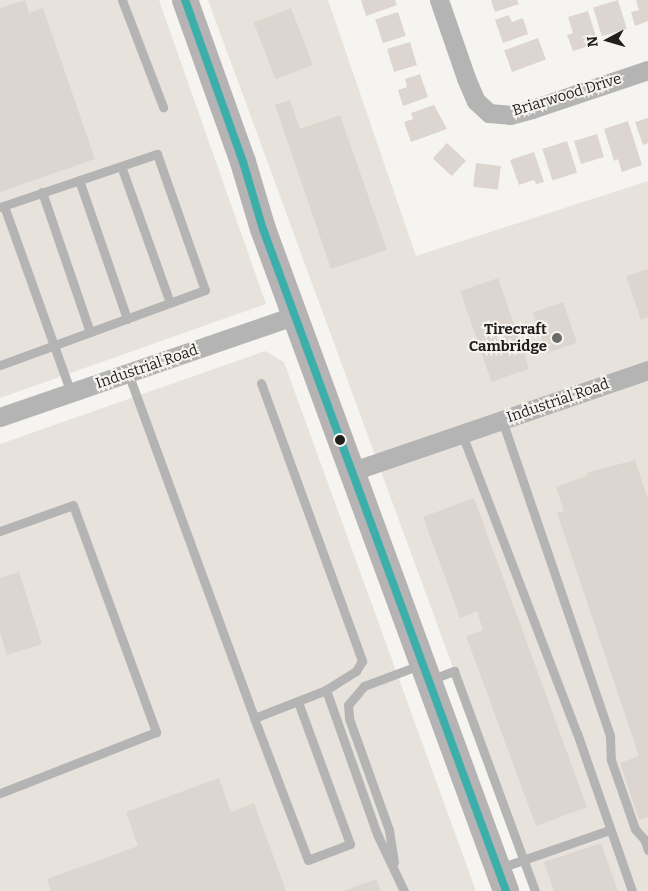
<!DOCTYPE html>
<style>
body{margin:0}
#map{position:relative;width:648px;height:891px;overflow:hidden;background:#f6f4f1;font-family:Bitter,serif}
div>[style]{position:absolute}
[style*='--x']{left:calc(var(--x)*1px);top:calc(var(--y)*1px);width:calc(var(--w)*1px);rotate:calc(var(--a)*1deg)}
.built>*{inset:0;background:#e7e3dc}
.building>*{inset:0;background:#ddd5cf;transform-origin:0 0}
.lane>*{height:9px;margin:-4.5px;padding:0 4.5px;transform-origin:4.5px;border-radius:4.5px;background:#b5b4b4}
.street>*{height:19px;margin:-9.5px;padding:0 9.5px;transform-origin:9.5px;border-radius:9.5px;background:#b5b4b4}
.secondary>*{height:26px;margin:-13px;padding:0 13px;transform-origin:13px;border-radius:13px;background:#b5b3b3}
.bus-1>*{height:8px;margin:-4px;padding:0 4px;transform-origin:4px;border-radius:4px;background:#3cafab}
.dots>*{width:14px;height:14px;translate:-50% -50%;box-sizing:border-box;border:2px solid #f7f4f0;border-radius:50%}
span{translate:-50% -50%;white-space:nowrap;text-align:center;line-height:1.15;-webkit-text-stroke:4px #f7f4f0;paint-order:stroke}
.street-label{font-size:15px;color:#201f1e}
.poi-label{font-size:15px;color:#201f1e;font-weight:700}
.right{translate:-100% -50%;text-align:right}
.north{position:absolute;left:583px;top:15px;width:50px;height:50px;-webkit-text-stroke:4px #f7f4f0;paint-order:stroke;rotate:264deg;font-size:14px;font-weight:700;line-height:20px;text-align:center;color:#201f1e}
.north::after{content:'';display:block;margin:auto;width:18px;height:22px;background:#201f1e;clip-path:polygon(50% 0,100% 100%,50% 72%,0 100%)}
</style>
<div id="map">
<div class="built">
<i style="clip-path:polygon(0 0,159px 0,266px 304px,0 398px)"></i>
<i style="clip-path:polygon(208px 0,328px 0,416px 256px,648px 181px,648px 891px,535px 891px)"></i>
<i style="clip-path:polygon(265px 351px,284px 362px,476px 891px,0 891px,0 444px)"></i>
</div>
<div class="building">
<i style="clip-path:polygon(25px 0,29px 13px,43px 8px,95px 159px,0 192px,0 8px)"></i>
<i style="clip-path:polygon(361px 0,395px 0,397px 5px,366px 16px)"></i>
<i style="clip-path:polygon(491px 0,517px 0,519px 4px,495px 12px)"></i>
<i style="left:618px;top:0;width:30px;height:26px;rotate:73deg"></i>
<i style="clip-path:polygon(636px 0,648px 0,648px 21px,635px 26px,631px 12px,639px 10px)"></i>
<i style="left:291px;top:8px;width:61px;height:40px;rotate:69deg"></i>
<i style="clip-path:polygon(588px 11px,598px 43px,573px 51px,567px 35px,573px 33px,568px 17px)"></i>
<i style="left:398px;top:12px;width:25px;height:24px;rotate:72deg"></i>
<i style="clip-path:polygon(509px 15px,512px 22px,523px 18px,528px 34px,503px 43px,495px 20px)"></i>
<i style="left:538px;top:38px;width:23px;height:36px;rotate:70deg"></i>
<i style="left:410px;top:42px;width:24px;height:24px;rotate:73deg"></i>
<i style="clip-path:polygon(420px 74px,428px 97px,403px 106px,398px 90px,407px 87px,405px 79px)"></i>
<i style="clip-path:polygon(290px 100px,300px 129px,340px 115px,387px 250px,331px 269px,275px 105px)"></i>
<i style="clip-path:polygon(434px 105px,447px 129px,411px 142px,404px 122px,413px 119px,411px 113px)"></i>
<i style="clip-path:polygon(648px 118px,648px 143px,643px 145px,635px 122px)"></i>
<i style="clip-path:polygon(628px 121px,642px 165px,622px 172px,618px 159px,614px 161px,604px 129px)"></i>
<i style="left:597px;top:134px;width:24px;height:24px;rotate:73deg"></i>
<i style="left:567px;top:141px;width:33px;height:26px;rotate:72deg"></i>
<i style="left:447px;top:143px;width:26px;height:21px;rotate:43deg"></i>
<i style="clip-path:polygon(534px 152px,544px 182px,536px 184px,534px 180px,519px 185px,510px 160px)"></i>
<i style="left:476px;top:163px;width:25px;height:24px;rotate:7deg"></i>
<i style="clip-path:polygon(648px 269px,648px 317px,641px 320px,626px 276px)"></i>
<i style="left:498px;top:278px;width:96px;height:40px;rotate:71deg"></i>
<i style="left:563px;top:302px;width:43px;height:32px;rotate:71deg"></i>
<i style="clip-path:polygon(635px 460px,648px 499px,648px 817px,639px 820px,620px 763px,639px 756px,557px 513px,564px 511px,556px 487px,587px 476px,586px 473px)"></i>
<i style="clip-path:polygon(474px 498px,587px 807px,536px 826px,466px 636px,483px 630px,477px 611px,460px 618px,423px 517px)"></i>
<i style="clip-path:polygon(19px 572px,42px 644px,7px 655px,0 633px,0 578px)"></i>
<i style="clip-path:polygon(219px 778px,231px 812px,254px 803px,286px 891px,51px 891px,47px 879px,138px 846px,126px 812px)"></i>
<i style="clip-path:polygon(601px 843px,618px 891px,554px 891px,544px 862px)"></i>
<i style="clip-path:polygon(376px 879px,381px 891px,344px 891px)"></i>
</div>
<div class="lane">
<i style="--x:122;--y:0;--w:115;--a:69"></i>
<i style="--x:121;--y:166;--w:145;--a:70.3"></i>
<i style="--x:79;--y:180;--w:147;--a:70.9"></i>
<i style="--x:42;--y:192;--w:148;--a:71.1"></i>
<i style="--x:4;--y:206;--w:199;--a:70.3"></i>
<i style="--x:0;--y:207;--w:166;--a:-18.7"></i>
<i style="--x:157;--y:154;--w:144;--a:70.6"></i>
<i style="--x:205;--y:290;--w:218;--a:159.9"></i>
<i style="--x:128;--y:373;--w:367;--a:69.9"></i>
<i style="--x:261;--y:383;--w:296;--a:70"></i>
<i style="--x:362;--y:661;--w:12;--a:121"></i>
<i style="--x:356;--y:671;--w:36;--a:148"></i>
<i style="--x:326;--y:690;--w:77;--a:158.7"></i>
<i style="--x:254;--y:718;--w:152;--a:69.2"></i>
<i style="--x:308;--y:860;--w:45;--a:-20.9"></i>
<i style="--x:350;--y:844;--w:151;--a:-110.1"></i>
<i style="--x:502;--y:420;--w:334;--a:71.1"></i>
<i style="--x:610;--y:736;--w:24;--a:88"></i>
<i style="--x:611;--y:760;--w:73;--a:70.8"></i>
<i style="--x:635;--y:829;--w:13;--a:48"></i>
<i style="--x:644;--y:839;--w:12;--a:70"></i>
<i style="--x:462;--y:434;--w:320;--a:69"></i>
<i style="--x:577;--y:733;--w:167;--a:70.8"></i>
<i style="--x:0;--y:531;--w:77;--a:-19.6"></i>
<i style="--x:73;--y:505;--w:242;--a:69.9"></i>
<i style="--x:156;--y:732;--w:168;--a:158.6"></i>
<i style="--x:430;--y:680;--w:26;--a:-21"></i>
<i style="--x:454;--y:671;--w:234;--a:69.8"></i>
<i style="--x:326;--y:690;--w:153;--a:70.5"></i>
<i style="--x:377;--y:834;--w:63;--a:64.7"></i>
<i style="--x:394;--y:862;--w:32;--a:-99"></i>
<i style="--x:389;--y:830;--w:119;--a:-109.7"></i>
<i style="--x:349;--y:718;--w:13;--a:-94"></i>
<i style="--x:348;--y:705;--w:25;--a:-50"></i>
<i style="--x:364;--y:686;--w:60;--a:-20.6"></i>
<i style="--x:500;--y:868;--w:115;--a:-19.2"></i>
</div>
<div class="street">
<i style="--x:439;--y:0;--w:83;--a:70.9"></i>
<i style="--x:466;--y:78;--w:25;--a:67"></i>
<i style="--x:476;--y:101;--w:18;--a:43"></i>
<i style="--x:489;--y:113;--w:21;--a:5"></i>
<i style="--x:510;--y:115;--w:23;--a:-15"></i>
<i style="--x:532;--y:109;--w:122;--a:-18.6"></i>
<i style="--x:0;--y:417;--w:311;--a:-19"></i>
<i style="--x:353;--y:471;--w:312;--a:-18.9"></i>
</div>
<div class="secondary">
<i style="--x:185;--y:0;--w:172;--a:70.3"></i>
<i style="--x:243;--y:162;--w:70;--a:73.4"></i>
<i style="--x:263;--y:229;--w:705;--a:69.84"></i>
</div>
<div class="bus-1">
<i style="--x:185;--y:0;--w:172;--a:70.3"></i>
<i style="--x:243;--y:162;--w:70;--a:73.4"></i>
<i style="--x:263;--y:229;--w:705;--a:69.84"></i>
</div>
<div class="dots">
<i style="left:557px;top:338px;background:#6b6a68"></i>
<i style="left:340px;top:440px;background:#201f1e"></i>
</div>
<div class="street-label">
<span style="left:567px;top:95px;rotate:-17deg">Briarwood Drive</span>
<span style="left:147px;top:367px;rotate:-19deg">Industrial Road</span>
<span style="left:558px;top:401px;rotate:-19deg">Industrial Road</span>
</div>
<div class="poi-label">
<span class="right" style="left:547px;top:338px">Tirecraft<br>Cambridge</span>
</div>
<div class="north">N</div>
</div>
